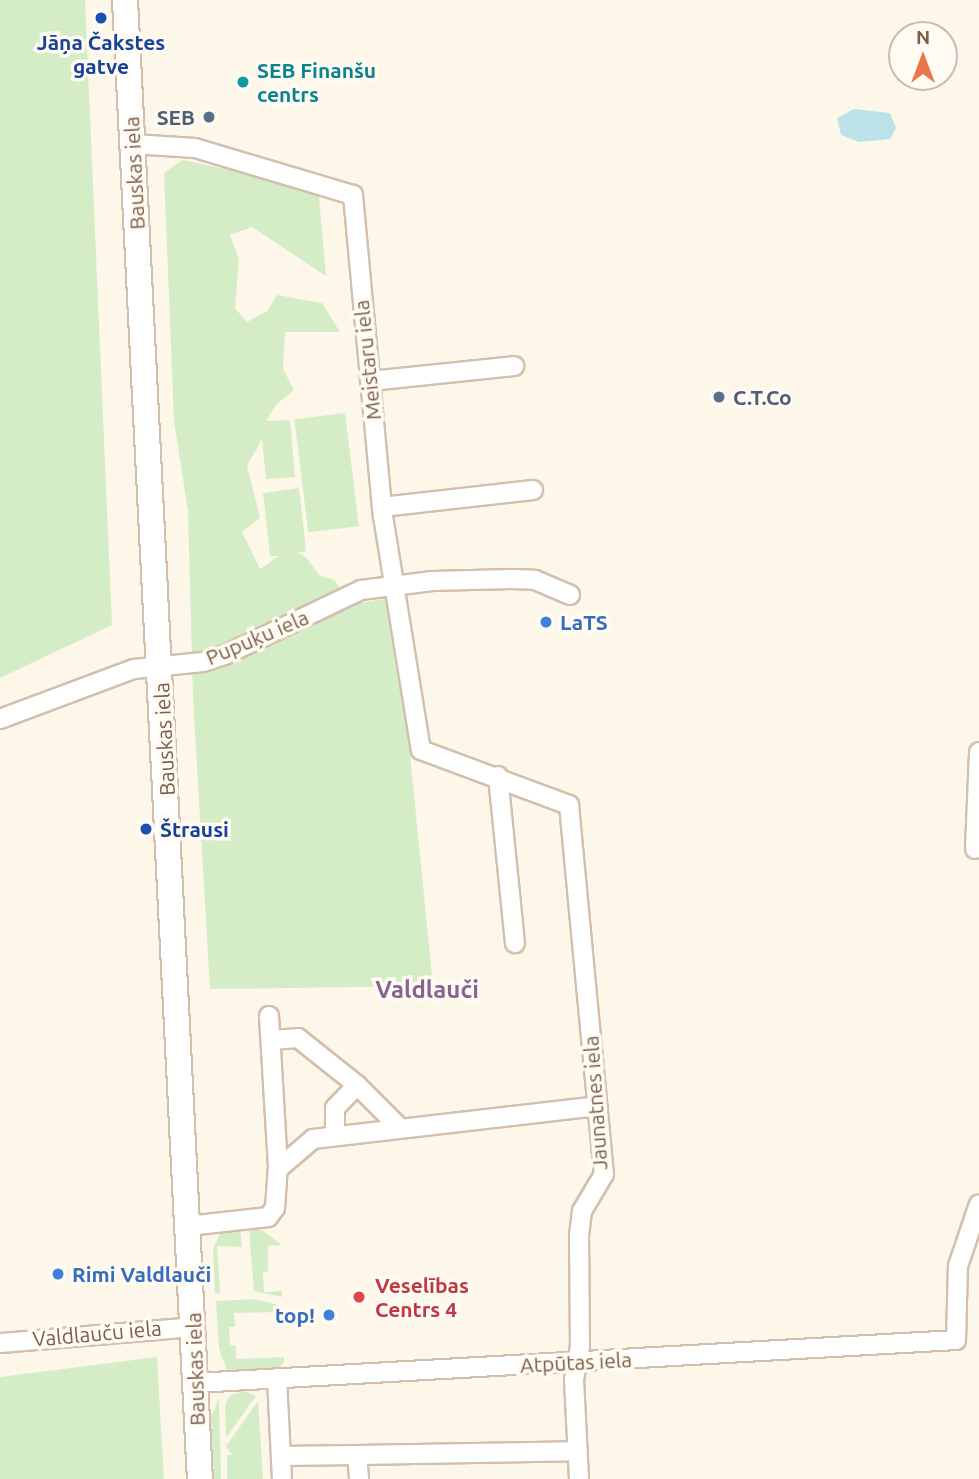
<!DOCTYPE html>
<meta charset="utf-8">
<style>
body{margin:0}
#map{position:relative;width:979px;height:1479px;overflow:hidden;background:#fdf7ea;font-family:Ubuntu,sans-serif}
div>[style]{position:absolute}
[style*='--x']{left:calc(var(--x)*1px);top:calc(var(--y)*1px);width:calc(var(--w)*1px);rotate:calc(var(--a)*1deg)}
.green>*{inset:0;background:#d5edc7;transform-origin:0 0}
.water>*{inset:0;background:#bde1e9}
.roads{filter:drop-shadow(2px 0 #d2bfae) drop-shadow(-2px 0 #d2bfae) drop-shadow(0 2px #d2bfae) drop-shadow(0 -2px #d2bfae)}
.street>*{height:18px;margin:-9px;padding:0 9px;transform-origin:9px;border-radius:9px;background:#fff}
.secondary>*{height:24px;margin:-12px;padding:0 12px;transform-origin:12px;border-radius:12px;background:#fff}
.dots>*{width:19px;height:19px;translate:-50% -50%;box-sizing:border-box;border:4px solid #fffaf2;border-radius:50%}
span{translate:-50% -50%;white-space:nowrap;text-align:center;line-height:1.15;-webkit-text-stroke:7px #fffaf2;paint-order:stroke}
.transit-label{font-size:21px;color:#164399;font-weight:700}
.left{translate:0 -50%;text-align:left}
.culture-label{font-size:21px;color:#0d838f;font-weight:700}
.service-label{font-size:21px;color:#4e5e75;font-weight:700}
.right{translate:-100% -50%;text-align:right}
.street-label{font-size:21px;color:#7b5e4b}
.shop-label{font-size:21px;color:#366cbe;font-weight:700}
.health-label{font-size:21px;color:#be3a42;font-weight:700}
.quarter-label{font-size:24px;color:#876496;font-weight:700}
.north{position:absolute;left:888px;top:21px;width:70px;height:70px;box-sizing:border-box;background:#fffaf2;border:2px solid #cabcaf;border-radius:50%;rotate:0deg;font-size:19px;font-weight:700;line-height:28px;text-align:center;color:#7b5e4b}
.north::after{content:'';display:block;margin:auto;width:24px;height:32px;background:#ec754b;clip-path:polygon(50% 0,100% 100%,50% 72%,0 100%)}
</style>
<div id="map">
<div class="green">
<i style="clip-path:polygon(0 0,85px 0,112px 625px,0 678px)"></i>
<i style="clip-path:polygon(183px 160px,273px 179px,319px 197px,326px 276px,252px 227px,230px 235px,239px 259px,235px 308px,247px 322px,267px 311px,277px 295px,322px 303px,340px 332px,285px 332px,283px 369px,294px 390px,277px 404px,266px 421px,290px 420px,295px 477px,266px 479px,262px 439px,247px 466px,260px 518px,242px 532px,260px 569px,279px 556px,270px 556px,263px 493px,299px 488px,306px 551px,297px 553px,306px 557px,319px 575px,334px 580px,353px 604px,385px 599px,409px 744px,433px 986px,210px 989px,193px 698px,188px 511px,174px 421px,164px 173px)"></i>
<i style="left:345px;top:413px;width:114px;height:51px;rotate:83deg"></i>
<i style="clip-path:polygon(240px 1229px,242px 1247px,217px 1246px,220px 1293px,215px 1294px,213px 1249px,221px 1231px)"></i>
<i style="clip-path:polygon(249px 1229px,262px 1230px,282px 1245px,268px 1246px,268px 1272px,263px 1272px,264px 1292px,282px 1291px,282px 1297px,254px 1291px)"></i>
<i style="clip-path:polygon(254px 1299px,282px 1306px,282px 1312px,234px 1313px,235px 1327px,229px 1327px,230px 1345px,236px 1346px,236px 1359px,284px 1357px,284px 1363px,277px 1369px,228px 1373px,219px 1349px,216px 1301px)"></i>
<i style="clip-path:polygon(157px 1357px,164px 1479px,0 1479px,0 1377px)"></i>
<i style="clip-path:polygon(244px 1391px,256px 1396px,226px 1438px,225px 1406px,229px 1396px)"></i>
<i style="clip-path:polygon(219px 1398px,221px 1479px,214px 1479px,211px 1417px)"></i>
<i style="clip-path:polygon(258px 1401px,263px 1479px,227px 1479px,227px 1455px,232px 1455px,226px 1446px)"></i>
</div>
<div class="water">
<i style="clip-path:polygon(854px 109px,890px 113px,896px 128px,890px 139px,859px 142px,841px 135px,837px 118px)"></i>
</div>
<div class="roads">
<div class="street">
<i style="--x:133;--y:144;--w:62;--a:3.7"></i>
<i style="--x:195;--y:148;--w:165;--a:16.6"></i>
<i style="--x:353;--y:195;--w:322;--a:84.7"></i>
<i style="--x:383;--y:516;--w:237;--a:80.8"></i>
<i style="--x:421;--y:750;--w:158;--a:20.4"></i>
<i style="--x:569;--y:805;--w:371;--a:84.6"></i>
<i style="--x:604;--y:1174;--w:43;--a:120.7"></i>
<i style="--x:582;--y:1211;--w:24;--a:97"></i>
<i style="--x:579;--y:1235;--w:111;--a:89.5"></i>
<i style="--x:580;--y:1346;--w:35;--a:100"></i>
<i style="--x:574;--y:1380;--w:99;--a:87.1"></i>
<i style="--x:370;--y:381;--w:145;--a:-5.9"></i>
<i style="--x:382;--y:507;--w:152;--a:-6.4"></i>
<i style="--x:0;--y:719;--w:143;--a:-20.5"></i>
<i style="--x:134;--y:669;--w:69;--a:-5.8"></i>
<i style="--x:203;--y:662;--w:23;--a:-18"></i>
<i style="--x:225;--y:655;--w:151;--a:-25.5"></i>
<i style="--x:361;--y:590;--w:72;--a:-7.2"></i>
<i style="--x:432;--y:581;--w:79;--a:-1.5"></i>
<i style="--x:511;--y:579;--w:24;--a:2"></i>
<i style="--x:535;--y:580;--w:38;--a:23"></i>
<i style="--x:498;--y:776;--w:168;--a:84.2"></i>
<i style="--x:975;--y:849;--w:97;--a:-87.6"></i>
<i style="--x:269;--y:1016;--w:153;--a:86.6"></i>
<i style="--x:271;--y:1040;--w:27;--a:-4"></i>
<i style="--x:298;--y:1038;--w:75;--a:38.5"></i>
<i style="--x:357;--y:1085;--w:61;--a:45"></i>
<i style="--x:335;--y:1136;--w:28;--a:-90"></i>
<i style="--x:335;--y:1108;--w:32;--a:-46"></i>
<i style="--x:188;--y:1226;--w:81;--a:-6.4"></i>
<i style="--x:268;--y:1217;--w:11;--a:-52"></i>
<i style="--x:275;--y:1208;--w:39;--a:-86"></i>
<i style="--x:278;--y:1169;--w:46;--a:-40.6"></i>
<i style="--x:313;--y:1139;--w:286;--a:-6.6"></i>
<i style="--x:0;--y:1343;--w:194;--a:-4.7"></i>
<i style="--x:277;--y:1378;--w:101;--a:87.2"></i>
<i style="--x:195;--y:1383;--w:762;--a:-3.23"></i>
<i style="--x:956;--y:1340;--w:74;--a:-88.5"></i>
<i style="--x:958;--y:1266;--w:65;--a:-71.3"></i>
<i style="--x:357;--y:1455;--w:220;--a:-1"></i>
<i style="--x:281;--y:1456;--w:76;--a:-0.8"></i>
<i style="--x:357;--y:1455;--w:24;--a:85"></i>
</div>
<div class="secondary">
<i style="--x:125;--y:0;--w:1481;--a:87.1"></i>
</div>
</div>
<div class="dots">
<i style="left:101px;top:18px;background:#1a4fb4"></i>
<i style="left:243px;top:82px;background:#0f9aa8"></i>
<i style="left:209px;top:117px;background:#5c6f8a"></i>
<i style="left:719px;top:397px;background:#5c6f8a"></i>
<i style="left:546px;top:622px;background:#3f7fe0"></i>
<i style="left:146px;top:829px;background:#1a4fb4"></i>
<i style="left:58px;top:1274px;background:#3f7fe0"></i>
<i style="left:359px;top:1297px;background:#e0444e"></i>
<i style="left:329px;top:1315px;background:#3f7fe0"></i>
</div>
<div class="transit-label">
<span style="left:101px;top:54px">Jāņa Čakstes<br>gatve</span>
<span class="left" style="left:160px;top:829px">Štrausi</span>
</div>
<div class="culture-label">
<span class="left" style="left:257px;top:82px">SEB Finanšu<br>centrs</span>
</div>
<div class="service-label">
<span class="right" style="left:195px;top:117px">SEB</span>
<span class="left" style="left:733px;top:397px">C.T.Co</span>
</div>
<div class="street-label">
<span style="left:134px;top:173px;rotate:-93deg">Bauskas iela</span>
<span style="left:367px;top:360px;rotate:-96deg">Meistaru iela</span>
<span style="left:257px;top:637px;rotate:-23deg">Pupuķu iela</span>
<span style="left:164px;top:739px;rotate:-93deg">Bauskas iela</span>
<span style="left:595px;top:1103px;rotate:-94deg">Jaunatnes iela</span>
<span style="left:97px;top:1333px;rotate:-5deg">Valdlauču iela</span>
<span style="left:576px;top:1362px;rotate:-3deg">Atpūtas iela</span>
<span style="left:195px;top:1369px;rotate:-92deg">Bauskas iela</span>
</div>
<div class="shop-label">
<span class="left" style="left:560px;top:622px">LaTS</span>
<span class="left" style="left:72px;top:1274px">Rimi Valdlauči</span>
<span class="right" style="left:315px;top:1315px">top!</span>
</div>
<div class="health-label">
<span class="left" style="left:375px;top:1297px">Veselības<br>Centrs 4</span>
</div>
<div class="quarter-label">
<span style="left:427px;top:990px">Valdlauči</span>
</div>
<div class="north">N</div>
</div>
